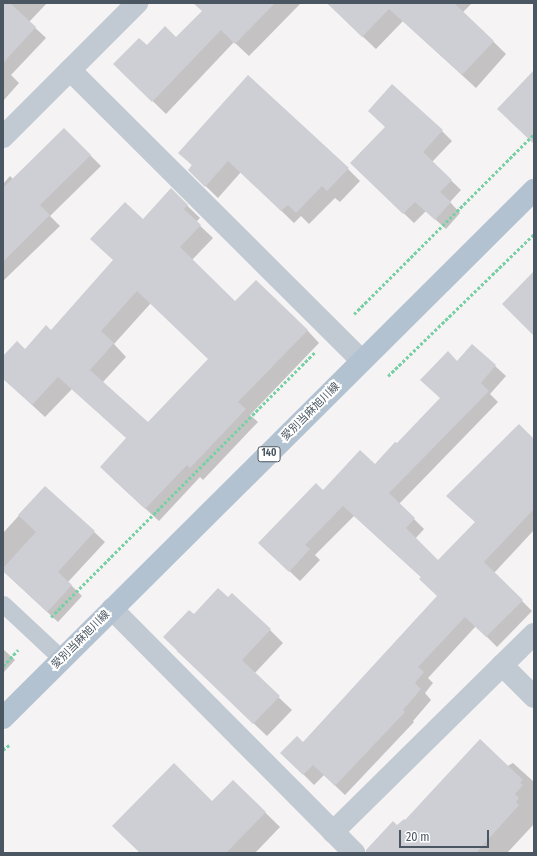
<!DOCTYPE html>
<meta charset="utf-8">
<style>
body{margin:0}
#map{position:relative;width:537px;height:856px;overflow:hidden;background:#f5f3f3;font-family:"Fira Sans Condensed","Noto Sans JP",sans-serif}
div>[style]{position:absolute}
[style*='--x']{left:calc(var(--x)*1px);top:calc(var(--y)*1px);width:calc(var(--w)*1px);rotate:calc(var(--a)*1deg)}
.shadow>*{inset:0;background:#0003}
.building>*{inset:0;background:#cdcfd5}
.path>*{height:2.5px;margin-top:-1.25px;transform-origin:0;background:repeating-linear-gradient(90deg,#7ad0a6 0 3px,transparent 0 5px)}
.lane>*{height:17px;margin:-8.5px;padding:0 8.5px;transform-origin:8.5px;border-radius:8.5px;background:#c1cad2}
.street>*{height:22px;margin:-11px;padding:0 11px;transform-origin:11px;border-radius:11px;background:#c1cad2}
.primary>*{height:22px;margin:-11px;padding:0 11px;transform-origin:11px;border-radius:11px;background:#b3c2d1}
span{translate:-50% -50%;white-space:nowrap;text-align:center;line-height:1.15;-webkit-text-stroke:4px #fff;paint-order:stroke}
.shield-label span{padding:1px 3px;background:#fff;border:1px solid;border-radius:3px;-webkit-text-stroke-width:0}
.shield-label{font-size:10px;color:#4a5661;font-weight:700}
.street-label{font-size:11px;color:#4a5661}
.frame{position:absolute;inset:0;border:4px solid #4a5661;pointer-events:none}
.scale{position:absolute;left:399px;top:830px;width:90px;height:18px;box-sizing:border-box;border:2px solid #4a5661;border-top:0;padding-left:5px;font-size:12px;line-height:14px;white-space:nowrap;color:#4a5661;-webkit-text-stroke:3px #fff;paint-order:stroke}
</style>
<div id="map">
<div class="shadow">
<i style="clip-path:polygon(3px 3px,47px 3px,29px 22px,46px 38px,11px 75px,19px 83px,3px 101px)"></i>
<i style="clip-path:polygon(212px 3px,301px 3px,249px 56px,234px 42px,166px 114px,128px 77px,147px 47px,176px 39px)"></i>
<i style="clip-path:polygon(327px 3px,472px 3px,463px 12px,506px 54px,476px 88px,403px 21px,376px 49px)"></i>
<i style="clip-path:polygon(64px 129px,101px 166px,50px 216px,60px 226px,3px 281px,3px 184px,10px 176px,13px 179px)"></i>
<i style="clip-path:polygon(442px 131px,452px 141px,432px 162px,461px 190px,450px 202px,460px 213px,446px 229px,426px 211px,414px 223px,351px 163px)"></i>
<i style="clip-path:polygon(180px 153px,348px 169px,360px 181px,340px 202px,335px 198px,309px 224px,301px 216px,294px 223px,241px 172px,218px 198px,189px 170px,193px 166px)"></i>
<i style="clip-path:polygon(evenodd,171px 190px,200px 218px,196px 222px,213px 238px,192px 260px,235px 303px,307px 330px,319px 343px,250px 415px,258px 422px,203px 480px,200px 477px,159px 521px,113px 479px,127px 438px,72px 389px,45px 417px,3px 378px,3px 358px,25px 350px,51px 331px,114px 261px,143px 221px,171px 190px,151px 303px,209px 359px,148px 424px,102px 383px,126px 357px,114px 344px,151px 303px)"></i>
<i style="clip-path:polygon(472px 345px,506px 376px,490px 394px,498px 402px,399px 504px,424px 529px,415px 539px,438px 561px,476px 523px,534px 440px,534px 530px,494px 573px,532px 611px,497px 647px,476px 626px,428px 678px,433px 683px,425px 693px,431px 700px,413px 721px,414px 722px,345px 795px,324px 775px,314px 785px,292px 763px,303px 743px,438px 596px,422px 578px,354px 516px,315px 555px,320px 560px,300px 581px,270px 553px,323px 492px,375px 465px,397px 445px,441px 398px,457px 362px)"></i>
<i style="clip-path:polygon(45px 487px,105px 542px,68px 582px,82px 596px,58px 622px,3px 571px,3px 533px)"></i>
<i style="clip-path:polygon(194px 616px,270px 630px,283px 643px,254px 674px,292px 710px,267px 736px,177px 651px)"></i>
<i style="clip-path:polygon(3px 649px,15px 660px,3px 673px)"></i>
<i style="clip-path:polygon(513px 763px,534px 782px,534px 824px,507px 853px,381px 853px,398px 827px)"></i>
<i style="clip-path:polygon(233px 781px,280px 827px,255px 853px,141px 853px,213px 803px)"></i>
</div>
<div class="building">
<i style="clip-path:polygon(3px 3px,10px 3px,36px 27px,3px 63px)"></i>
<i style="clip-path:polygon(193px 3px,275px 3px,235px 44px,221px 30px,152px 102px,113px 64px,139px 38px,147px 45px,165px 26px,176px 37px,202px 11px)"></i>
<i style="clip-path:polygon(327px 3px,454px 3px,494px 41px,462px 75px,389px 9px,362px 37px)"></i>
<i style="clip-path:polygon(534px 70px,534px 144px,497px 109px)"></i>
<i style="clip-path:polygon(248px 75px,349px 168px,327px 191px,322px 186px,296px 213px,288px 205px,281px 211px,228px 161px,205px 187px,188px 170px,192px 165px,178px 153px)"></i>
<i style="clip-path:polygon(392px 84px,443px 130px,423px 152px,452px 180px,440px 192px,451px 202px,435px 220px,415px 202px,403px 214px,350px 163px,385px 127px,368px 111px)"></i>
<i style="clip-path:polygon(64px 128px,91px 155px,40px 205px,50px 215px,3px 262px,3px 188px)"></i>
<i style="clip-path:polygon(evenodd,171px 188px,188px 205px,184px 209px,201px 225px,180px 247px,235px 301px,256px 280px,308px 330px,238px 402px,246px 409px,190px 468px,187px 465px,145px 509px,100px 467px,126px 438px,58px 377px,32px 405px,3px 379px,3px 356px,17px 341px,25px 349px,46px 325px,51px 330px,113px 260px,90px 239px,125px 202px,143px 219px,171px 188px,137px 291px,208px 359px,148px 422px,90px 370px,114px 343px,101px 331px,137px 291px)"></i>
<i style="clip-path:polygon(534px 271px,534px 336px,502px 304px)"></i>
<i style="clip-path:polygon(472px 344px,496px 365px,481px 383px,489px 391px,389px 493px,415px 518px,406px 528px,438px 560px,475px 522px,446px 496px,519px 424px,534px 439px,534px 509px,484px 562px,523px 600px,486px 637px,465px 617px,418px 667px,424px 672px,415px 683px,421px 689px,403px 710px,405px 712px,335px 786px,313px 765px,303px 775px,280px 753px,297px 736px,303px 742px,437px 596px,419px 579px,421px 577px,343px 506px,305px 545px,310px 549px,289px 572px,258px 543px,316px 483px,323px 490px,360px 450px,375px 464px,395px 442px,397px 443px,440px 398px,420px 380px,448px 351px,457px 361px)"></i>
<i style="clip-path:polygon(45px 486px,95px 531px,58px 572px,72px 585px,47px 612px,3px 571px,3px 568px,36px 532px,18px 515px)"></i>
<i style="clip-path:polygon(218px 588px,228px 597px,232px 593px,271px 629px,242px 660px,280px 696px,253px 724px,163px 637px,189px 610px,194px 614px)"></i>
<i style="clip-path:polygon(480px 739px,523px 780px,520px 783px,523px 785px,515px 794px,519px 798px,516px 802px,519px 805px,476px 853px,366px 853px,366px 850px,393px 821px,397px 825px,404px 819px,405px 820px)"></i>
<i style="clip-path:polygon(174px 763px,212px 801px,233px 780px,266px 812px,226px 853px,140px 853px,112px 826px)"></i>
</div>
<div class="path">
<i style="--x:354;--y:314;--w:255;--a:-45"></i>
<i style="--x:388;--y:376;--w:204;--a:-44.2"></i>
<i style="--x:51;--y:617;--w:375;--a:-45.1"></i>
<i style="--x:3;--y:666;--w:22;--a:-47"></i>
<i style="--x:3;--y:750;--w:8;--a:-40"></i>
</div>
<div class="lane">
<i style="--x:3;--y:604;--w:81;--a:43"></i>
</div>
<div class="street">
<i style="--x:70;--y:70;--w:412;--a:44.9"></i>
<i style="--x:3;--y:137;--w:190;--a:-45"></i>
<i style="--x:112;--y:609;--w:344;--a:45.2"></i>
<i style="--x:502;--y:665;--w:45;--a:45"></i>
<i style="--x:333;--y:832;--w:282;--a:-44.6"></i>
</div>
<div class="primary">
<i style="--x:3;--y:718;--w:749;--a:-44.84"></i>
</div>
<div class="shield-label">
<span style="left:269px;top:454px">140</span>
</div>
<div class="street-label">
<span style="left:311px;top:412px;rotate:-45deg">愛別当麻旭川線</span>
<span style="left:81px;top:640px;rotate:-45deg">愛別当麻旭川線</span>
</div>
<div class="frame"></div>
<div class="scale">20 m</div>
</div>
